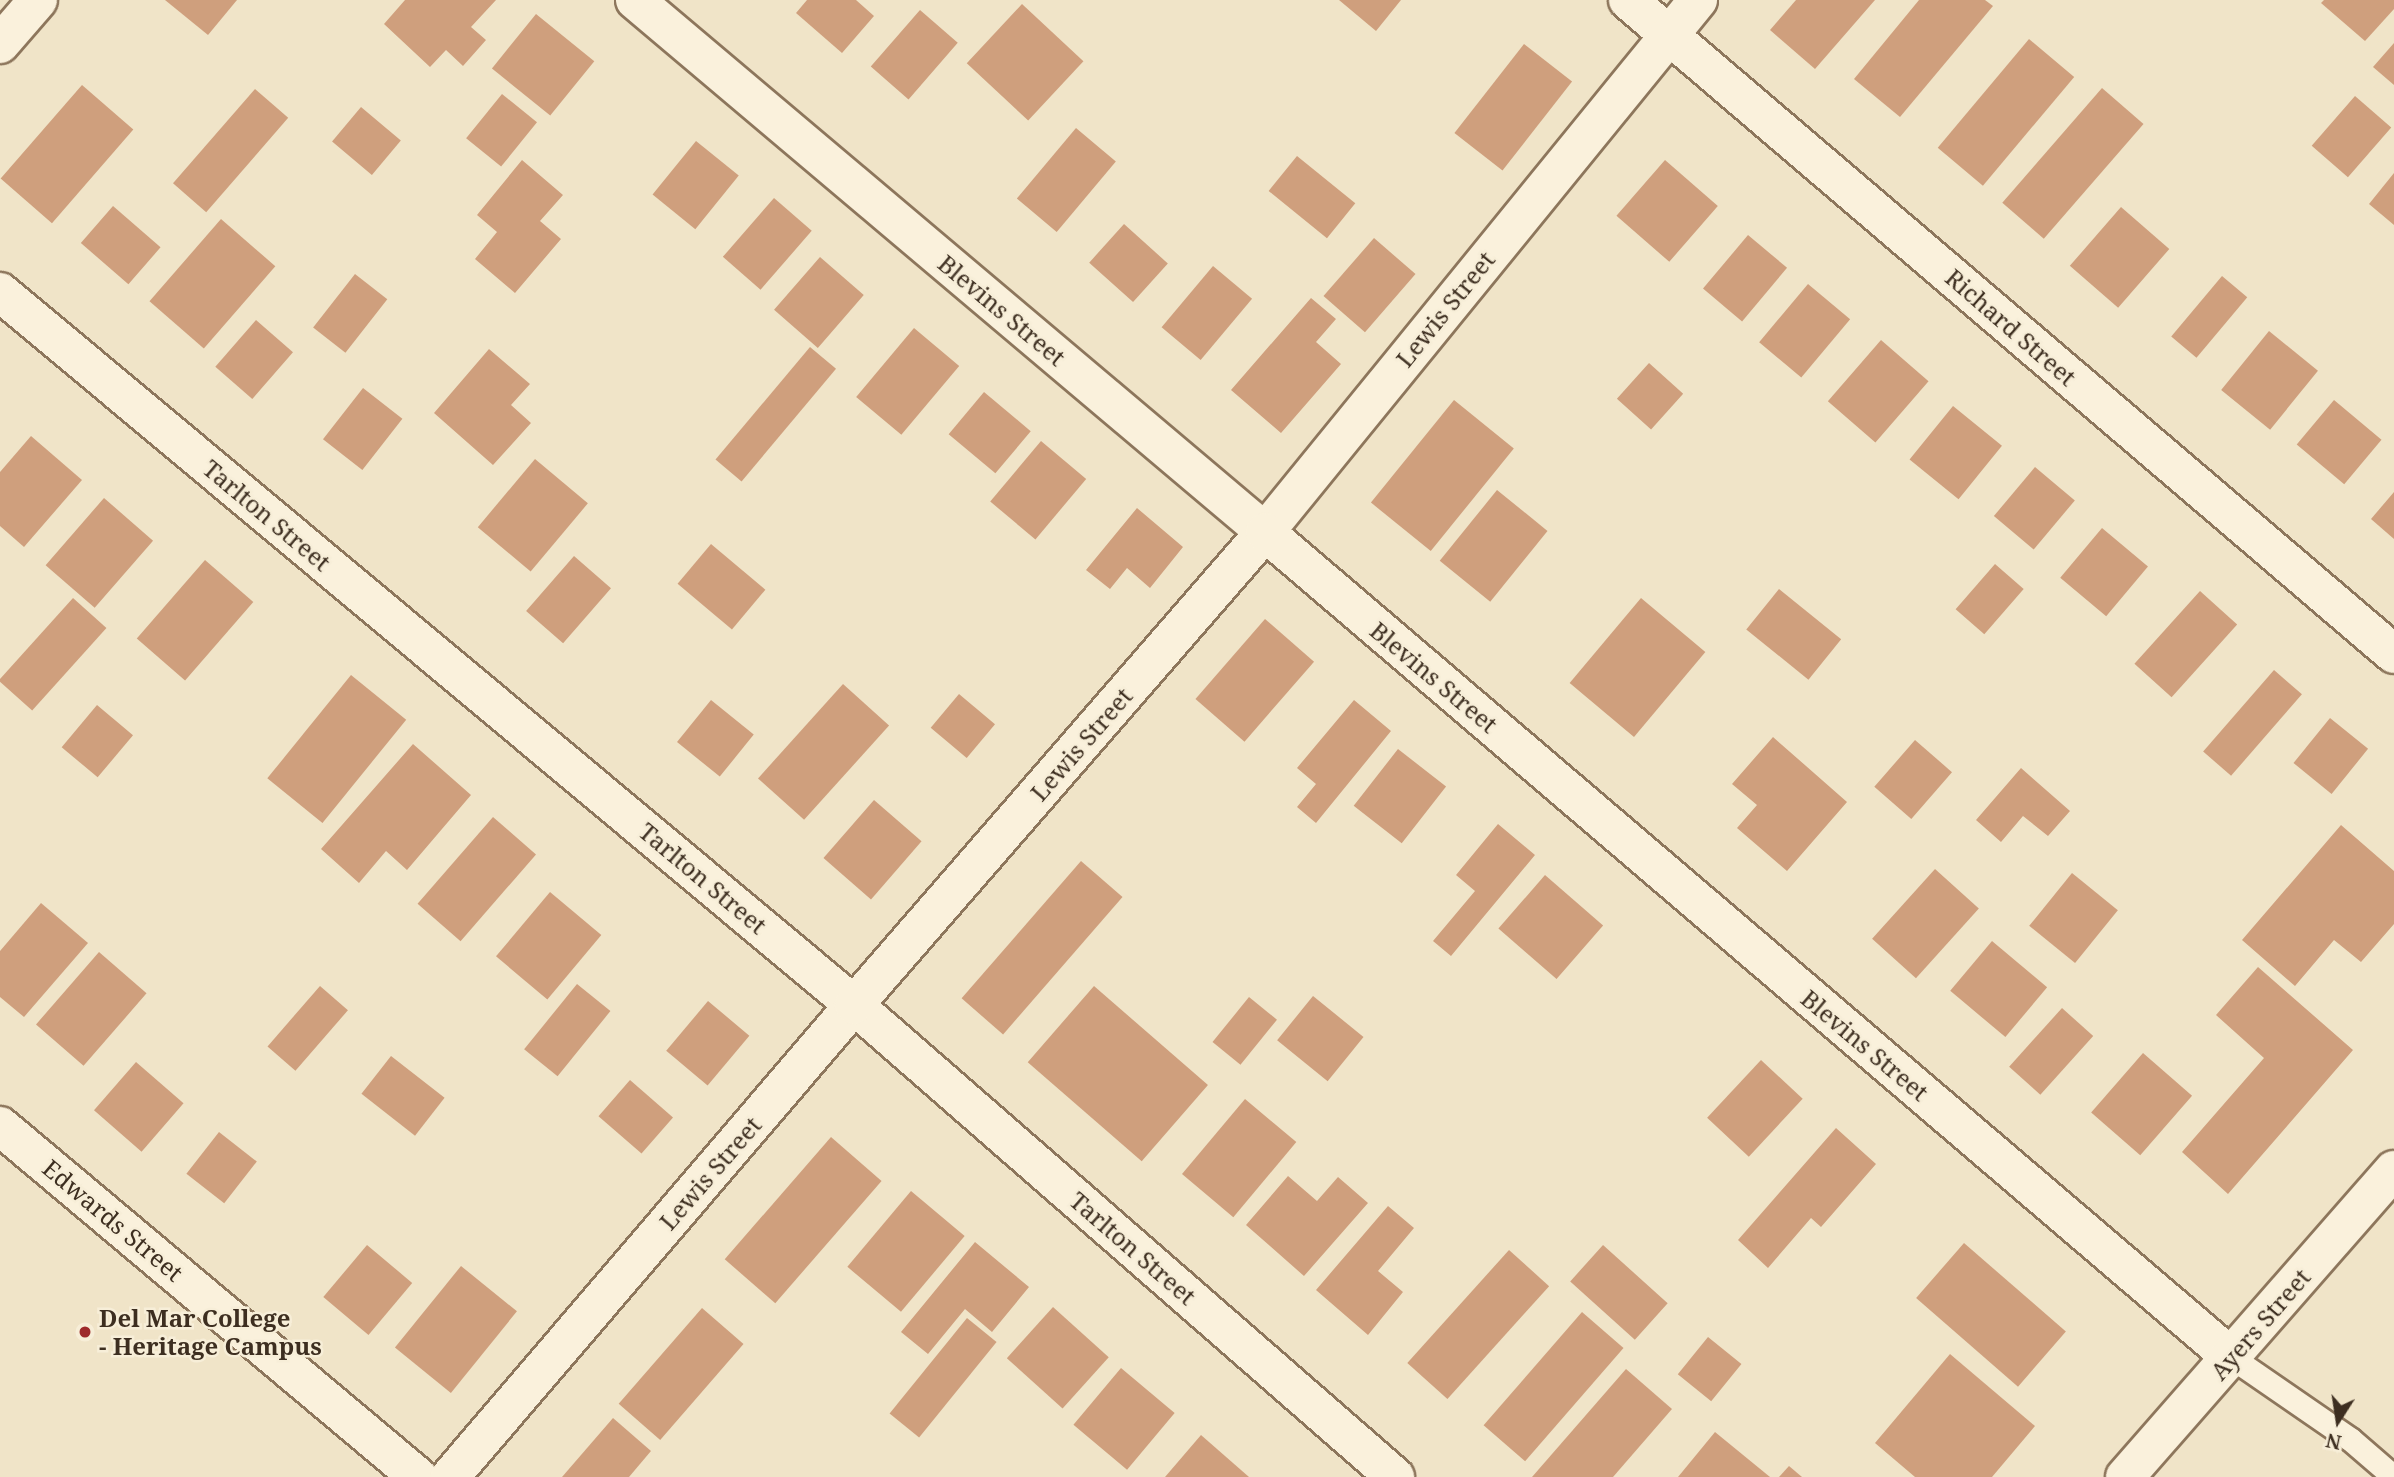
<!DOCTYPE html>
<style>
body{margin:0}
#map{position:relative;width:2394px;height:1477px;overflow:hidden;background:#f0e4c8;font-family:"Noto Serif",serif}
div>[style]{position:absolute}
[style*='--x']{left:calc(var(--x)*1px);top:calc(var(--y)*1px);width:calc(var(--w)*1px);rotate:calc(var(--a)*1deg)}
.building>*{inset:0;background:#cf9f7d;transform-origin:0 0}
.roads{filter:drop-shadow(2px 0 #8d765c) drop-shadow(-2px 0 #8d765c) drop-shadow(0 2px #8d765c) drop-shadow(0 -2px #8d765c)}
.service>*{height:23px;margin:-11.5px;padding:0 11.5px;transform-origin:11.5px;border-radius:11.5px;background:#faf1dc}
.minor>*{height:38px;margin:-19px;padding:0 19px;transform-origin:19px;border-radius:19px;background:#faf1dc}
.tertiary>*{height:38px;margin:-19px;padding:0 19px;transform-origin:19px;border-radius:19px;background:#faf1dc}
.secondary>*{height:38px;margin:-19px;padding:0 19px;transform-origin:19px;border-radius:19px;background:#faf1dc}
.dots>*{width:19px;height:19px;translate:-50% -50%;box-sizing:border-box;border:4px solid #f7eed8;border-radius:50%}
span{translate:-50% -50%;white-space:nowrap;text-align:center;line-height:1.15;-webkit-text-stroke:5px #f7eed8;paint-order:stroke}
.street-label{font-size:24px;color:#3d2e20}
.poi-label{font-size:24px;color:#3d2e20;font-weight:700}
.left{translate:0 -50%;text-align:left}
.north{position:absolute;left:2303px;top:1386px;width:70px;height:70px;-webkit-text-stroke:5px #f7eed8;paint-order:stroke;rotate:192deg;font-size:19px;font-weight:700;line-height:28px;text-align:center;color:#3d2e20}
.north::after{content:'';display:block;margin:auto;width:24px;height:32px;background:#3d2e20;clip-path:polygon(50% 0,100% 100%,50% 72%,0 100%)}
</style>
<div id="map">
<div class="building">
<i style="clip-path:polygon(165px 0,237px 0,208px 35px)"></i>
<i style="clip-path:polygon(405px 0,496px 0,471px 27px,486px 40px,463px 66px,446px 50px,430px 67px,384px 24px)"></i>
<i style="clip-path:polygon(807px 0,856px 0,874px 16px,842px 53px,796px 13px)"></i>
<i style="clip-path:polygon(1339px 0,1401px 0,1376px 31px)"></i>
<i style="clip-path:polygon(1796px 0,1875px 0,1815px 69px,1770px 30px)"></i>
<i style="clip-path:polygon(1919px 0,1985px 0,1993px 6px,1900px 117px,1854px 79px)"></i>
<i style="clip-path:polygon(2324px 0,2394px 0,2394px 9px,2365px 41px,2321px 3px)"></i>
<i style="left:1022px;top:4px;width:84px;height:81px;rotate:43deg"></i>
<i style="left:920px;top:10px;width:50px;height:75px;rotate:41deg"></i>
<i style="left:536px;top:14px;width:75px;height:70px;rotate:39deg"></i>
<i style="left:2029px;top:39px;width:59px;height:142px;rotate:40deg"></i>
<i style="clip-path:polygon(2394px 43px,2394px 85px,2373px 67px)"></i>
<i style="left:1524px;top:44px;width:61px;height:113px;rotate:38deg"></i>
<i style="left:82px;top:85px;width:68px;height:124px;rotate:41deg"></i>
<i style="left:2102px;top:88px;width:55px;height:152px;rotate:41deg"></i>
<i style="left:255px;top:89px;width:44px;height:125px;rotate:41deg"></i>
<i style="left:502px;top:94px;width:45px;height:57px;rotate:39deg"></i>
<i style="left:2355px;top:96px;width:48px;height:66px;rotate:41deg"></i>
<i style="left:361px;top:107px;width:52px;height:45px;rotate:40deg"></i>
<i style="left:1076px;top:128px;width:52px;height:92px;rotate:40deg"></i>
<i style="left:696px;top:141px;width:55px;height:69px;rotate:39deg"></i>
<i style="left:1297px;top:156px;width:75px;height:45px;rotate:39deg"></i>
<i style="clip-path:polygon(522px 160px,563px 195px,540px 221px,561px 239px,515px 293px,475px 259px,497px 232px,477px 215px)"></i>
<i style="left:1665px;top:160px;width:70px;height:74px;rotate:41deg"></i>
<i style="clip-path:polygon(2394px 173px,2394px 225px,2369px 204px)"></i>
<i style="left:774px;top:198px;width:50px;height:78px;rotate:41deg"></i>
<i style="left:113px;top:206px;width:63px;height:49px;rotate:41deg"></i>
<i style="left:2121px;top:207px;width:64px;height:78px;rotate:41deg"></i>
<i style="left:221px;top:219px;width:72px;height:109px;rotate:41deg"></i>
<i style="left:1124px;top:224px;width:59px;height:52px;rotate:42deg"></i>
<i style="left:1748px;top:235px;width:51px;height:70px;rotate:40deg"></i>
<i style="left:1374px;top:238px;width:55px;height:77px;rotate:41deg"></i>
<i style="left:820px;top:257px;width:58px;height:70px;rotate:41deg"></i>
<i style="left:1213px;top:266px;width:51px;height:80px;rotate:40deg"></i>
<i style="left:355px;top:274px;width:41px;height:68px;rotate:38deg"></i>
<i style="left:2222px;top:276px;width:33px;height:79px;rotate:40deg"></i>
<i style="left:1808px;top:284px;width:55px;height:76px;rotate:40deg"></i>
<i style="clip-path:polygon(1311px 298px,1336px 319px,1316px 342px,1341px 364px,1281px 433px,1231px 390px)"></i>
<i style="left:256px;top:320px;width:49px;height:62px;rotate:41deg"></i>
<i style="left:914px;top:328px;width:59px;height:90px;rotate:40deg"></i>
<i style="left:2269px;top:331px;width:63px;height:76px;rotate:39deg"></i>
<i style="left:1881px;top:340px;width:63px;height:81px;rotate:41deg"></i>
<i style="left:810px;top:347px;width:34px;height:147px;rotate:40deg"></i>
<i style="clip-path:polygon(489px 349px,530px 384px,511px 405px,531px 423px,493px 465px,434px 413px)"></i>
<i style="left:1649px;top:363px;width:46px;height:48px;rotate:42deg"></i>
<i style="left:363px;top:388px;width:50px;height:65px;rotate:38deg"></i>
<i style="left:984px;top:392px;width:61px;height:55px;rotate:40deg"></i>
<i style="left:1454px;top:400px;width:77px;height:132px;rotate:39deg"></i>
<i style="left:2334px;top:400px;width:62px;height:58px;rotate:40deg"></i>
<i style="left:1953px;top:406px;width:63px;height:69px;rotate:39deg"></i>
<i style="clip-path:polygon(31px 436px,82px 480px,24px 547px,0 526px,0 472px)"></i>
<i style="left:1041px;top:441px;width:59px;height:79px;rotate:40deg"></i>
<i style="left:535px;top:459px;width:69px;height:89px;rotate:40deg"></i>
<i style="left:2035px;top:467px;width:52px;height:64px;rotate:40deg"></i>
<i style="left:1497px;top:490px;width:65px;height:91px;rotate:39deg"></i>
<i style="clip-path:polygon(2394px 492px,2394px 539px,2371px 519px)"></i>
<i style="left:104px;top:498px;width:65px;height:89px;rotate:41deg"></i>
<i style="clip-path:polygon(1137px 508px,1183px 547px,1150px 588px,1127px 568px,1110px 589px,1086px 570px)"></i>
<i style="left:2102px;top:528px;width:60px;height:65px;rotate:40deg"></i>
<i style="left:711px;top:544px;width:71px;height:52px;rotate:40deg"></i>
<i style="left:574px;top:556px;width:49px;height:73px;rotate:41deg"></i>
<i style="left:205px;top:560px;width:64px;height:104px;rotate:41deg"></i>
<i style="left:1995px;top:564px;width:38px;height:60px;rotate:41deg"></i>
<i style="left:1779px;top:589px;width:80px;height:52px;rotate:39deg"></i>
<i style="left:2200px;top:591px;width:50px;height:98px;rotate:42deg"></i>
<i style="left:73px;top:598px;width:45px;height:111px;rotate:42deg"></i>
<i style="left:1641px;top:598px;width:84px;height:111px;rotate:40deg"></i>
<i style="left:1265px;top:619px;width:65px;height:106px;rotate:41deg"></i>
<i style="left:2274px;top:670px;width:37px;height:108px;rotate:41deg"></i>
<i style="left:351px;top:675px;width:71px;height:133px;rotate:39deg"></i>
<i style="left:843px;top:684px;width:62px;height:127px;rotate:42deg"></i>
<i style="left:959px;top:694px;width:47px;height:44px;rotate:40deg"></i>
<i style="left:711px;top:700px;width:55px;height:54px;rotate:39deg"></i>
<i style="clip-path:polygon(1354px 700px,1391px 731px,1316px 823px,1297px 807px,1316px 784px,1297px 768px)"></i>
<i style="left:97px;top:705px;width:47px;height:55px;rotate:40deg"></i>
<i style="left:2330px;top:718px;width:49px;height:58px;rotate:39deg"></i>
<i style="clip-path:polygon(1773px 737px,1847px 802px,1787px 871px,1737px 828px,1757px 805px,1732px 784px)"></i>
<i style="left:1915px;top:740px;width:49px;height:62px;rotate:41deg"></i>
<i style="clip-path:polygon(413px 744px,471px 795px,407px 870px,386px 851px,359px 883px,321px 849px)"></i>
<i style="left:1398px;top:749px;width:61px;height:72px;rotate:38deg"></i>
<i style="clip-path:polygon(2021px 768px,2070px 811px,2048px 836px,2023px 816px,2001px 842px,1976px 820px)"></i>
<i style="left:874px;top:800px;width:63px;height:77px;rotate:41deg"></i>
<i style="left:493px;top:817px;width:57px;height:115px;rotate:41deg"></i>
<i style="clip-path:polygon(1498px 824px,1535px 855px,1451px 956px,1433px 941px,1475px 891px,1456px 875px)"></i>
<i style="clip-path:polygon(2341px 825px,2394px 871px,2394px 924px,2361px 962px,2334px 940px,2295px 986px,2242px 940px)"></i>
<i style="left:1081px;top:861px;width:55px;height:182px;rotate:41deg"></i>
<i style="left:1935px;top:869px;width:59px;height:94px;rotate:42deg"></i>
<i style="left:2072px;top:873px;width:59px;height:68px;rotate:39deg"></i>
<i style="left:1545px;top:875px;width:77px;height:71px;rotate:41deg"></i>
<i style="left:550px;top:892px;width:67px;height:84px;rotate:40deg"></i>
<i style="clip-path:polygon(41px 903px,88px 943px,24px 1017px,0 997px,0 951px)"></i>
<i style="left:1992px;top:941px;width:72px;height:65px;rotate:40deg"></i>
<i style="left:99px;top:952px;width:63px;height:96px;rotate:41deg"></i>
<i style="clip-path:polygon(2258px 967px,2353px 1050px,2228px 1194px,2182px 1152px,2264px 1058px,2216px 1015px)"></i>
<i style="left:577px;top:984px;width:43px;height:84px;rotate:39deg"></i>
<i style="left:320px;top:986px;width:37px;height:80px;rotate:41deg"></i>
<i style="left:1094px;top:986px;width:151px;height:101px;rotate:41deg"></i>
<i style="left:1313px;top:996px;width:65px;height:57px;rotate:39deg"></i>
<i style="left:1249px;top:997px;width:36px;height:58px;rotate:39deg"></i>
<i style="left:708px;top:1001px;width:54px;height:65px;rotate:40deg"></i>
<i style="left:2062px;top:1008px;width:42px;height:79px;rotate:42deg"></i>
<i style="left:2143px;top:1053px;width:65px;height:79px;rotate:41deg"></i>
<i style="left:391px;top:1056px;width:68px;height:48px;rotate:38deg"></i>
<i style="left:1761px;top:1060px;width:57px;height:79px;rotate:43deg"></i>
<i style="left:136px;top:1062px;width:63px;height:64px;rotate:41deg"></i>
<i style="left:630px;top:1080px;width:57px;height:48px;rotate:41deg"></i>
<i style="left:1245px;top:1099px;width:67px;height:98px;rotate:40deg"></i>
<i style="clip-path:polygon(1836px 1128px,1876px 1164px,1821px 1227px,1811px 1218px,1768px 1268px,1738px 1240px)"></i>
<i style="left:219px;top:1132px;width:48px;height:53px;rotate:38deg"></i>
<i style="left:831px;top:1137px;width:67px;height:162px;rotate:41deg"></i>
<i style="clip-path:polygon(1288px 1176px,1317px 1201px,1338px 1177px,1368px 1203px,1304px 1276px,1246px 1225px)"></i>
<i style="left:911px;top:1191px;width:70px;height:99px;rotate:40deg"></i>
<i style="clip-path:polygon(1388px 1206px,1414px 1228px,1378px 1271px,1403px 1292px,1368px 1335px,1316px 1290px)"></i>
<i style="clip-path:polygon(975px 1242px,1029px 1287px,992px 1332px,965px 1309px,928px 1354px,901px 1332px)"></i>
<i style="left:1964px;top:1243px;width:135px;height:73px;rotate:41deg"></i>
<i style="left:367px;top:1245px;width:59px;height:68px;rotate:40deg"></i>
<i style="left:1603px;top:1245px;width:87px;height:49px;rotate:42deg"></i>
<i style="left:1509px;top:1250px;width:54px;height:152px;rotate:42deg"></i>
<i style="left:461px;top:1266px;width:72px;height:105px;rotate:39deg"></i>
<i style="left:1053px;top:1307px;width:75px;height:69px;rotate:42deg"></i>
<i style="left:702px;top:1308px;width:55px;height:127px;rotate:41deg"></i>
<i style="left:1582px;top:1312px;width:55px;height:150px;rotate:41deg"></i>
<i style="left:967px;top:1318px;width:38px;height:123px;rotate:39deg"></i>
<i style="left:1708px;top:1337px;width:43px;height:48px;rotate:39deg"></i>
<i style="clip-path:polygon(1950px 1354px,2035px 1426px,1992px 1477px,1915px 1477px,1875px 1443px)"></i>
<i style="left:1121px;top:1368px;width:70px;height:74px;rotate:40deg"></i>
<i style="clip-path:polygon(1626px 1369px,1672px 1409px,1613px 1477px,1532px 1477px)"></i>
<i style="clip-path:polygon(613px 1418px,651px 1451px,629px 1477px,562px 1477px)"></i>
<i style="clip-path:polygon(1715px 1432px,1770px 1477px,1678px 1477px)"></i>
<i style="clip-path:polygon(1201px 1435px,1249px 1477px,1165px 1477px)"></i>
<i style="clip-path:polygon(1789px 1466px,1802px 1477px,1779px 1477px)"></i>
</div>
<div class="roads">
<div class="service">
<i style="--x:2231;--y:1357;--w:145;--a:34.6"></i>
<i style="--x:2350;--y:1439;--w:58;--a:40.8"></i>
</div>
<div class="minor">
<i style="--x:1628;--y:0;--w:1007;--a:40.49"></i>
<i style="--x:0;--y:44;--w:58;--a:-49.2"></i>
<i style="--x:0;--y:292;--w:1113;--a:39.86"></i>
<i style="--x:854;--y:1005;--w:718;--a:41.1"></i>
<i style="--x:0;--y:1126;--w:546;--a:40.02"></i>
<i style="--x:450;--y:1477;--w:621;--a:-49.44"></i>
<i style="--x:854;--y:1005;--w:627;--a:-49.01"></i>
<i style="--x:1265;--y:532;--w:686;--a:-50.86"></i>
</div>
<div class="tertiary">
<i style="--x:635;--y:0;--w:825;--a:40.18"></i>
<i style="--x:1265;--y:532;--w:1270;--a:40.5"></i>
</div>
<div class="secondary">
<i style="--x:2125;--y:1477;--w:408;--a:-48.8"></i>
</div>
</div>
<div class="dots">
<i style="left:85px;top:1332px;background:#9e2a2b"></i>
</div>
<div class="street-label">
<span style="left:1445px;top:309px;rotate:-51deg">Lewis Street</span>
<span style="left:1002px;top:310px;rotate:40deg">Blevins Street</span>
<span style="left:2011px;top:327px;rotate:41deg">Richard Street</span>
<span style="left:267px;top:515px;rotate:40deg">Tarlton Street</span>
<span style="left:1434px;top:677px;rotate:40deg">Blevins Street</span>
<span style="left:1081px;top:744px;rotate:-49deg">Lewis Street</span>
<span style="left:703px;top:878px;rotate:40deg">Tarlton Street</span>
<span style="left:1865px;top:1045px;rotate:40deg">Blevins Street</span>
<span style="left:710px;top:1173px;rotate:-49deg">Lewis Street</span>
<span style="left:113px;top:1220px;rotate:40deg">Edwards Street</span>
<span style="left:1133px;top:1248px;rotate:41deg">Tarlton Street</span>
<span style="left:2260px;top:1324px;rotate:-49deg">Ayers Street</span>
</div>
<div class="poi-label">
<span class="left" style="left:99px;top:1332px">Del Mar College<br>- Heritage Campus</span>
</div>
<div class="north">N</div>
</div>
